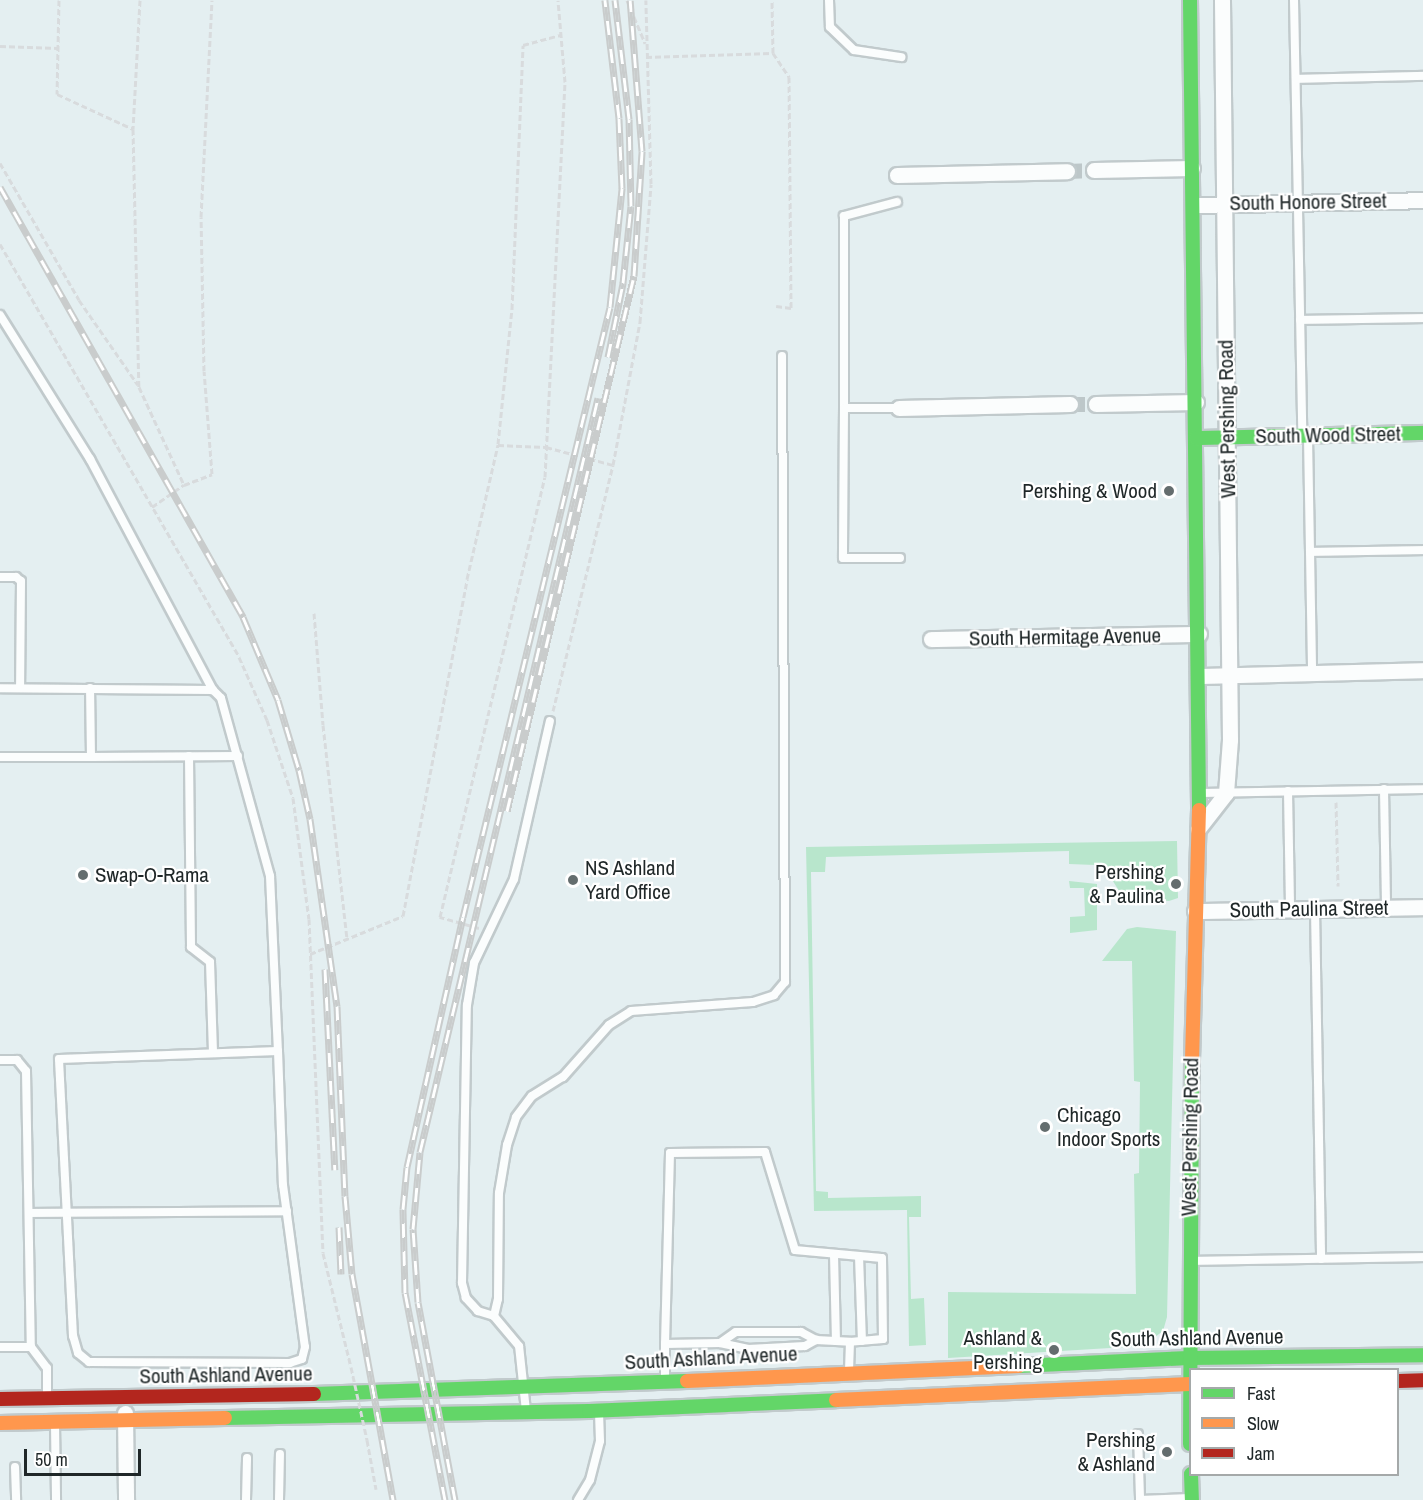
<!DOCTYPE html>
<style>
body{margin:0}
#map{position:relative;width:1423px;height:1500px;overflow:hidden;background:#e4eff1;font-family:"Archivo Narrow",sans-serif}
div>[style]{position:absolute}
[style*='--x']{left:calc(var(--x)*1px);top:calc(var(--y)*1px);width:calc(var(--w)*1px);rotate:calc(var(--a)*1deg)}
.green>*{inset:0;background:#b8e6cc}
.street-tunnel>*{height:15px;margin-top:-7.5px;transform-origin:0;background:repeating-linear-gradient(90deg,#bdc7c9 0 15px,transparent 0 23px)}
.path>*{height:3px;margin-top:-1.5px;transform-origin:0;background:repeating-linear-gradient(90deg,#d8dbdd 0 6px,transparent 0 9px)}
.roads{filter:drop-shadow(2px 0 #c1cacc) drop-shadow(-2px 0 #c1cacc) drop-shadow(0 2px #c1cacc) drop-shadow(0 -2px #c1cacc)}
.lane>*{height:8px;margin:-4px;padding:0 4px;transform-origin:4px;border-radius:4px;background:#fbfdfd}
.street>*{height:15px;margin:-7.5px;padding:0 7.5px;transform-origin:7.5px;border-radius:7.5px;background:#fbfdfd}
.fast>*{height:14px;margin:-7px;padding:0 7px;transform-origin:7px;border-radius:7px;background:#63d668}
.slow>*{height:14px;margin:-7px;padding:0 7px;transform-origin:7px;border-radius:7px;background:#ff974d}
.jam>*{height:14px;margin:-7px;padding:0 7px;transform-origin:7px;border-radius:7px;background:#b3261e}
.rail>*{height:7px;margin-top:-3.5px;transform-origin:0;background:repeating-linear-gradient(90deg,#fff 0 14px,#c9cccc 0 28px);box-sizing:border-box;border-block:2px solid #c9cccc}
.path-bridge>*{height:3px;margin-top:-1.5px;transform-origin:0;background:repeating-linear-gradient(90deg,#d8dbdd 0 6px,transparent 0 9px)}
.dots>*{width:16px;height:16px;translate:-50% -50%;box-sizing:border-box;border:3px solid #fff;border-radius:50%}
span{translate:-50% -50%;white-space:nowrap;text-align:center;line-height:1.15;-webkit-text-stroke:4.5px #fff;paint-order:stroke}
.street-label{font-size:21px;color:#1f2728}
.poi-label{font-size:21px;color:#1f2728}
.right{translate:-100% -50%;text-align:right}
.left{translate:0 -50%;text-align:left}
.legend{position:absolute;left:1189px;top:1368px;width:210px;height:108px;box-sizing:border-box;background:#fff;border:2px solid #a5a9a9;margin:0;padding:8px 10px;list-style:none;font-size:18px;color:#1f2728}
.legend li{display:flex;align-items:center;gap:12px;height:30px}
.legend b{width:30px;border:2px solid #a5a9a9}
.scale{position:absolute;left:24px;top:1449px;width:117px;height:27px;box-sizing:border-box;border:3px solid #1f2728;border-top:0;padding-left:8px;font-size:18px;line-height:21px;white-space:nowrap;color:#1f2728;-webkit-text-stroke:4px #fff;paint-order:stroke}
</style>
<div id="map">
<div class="green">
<i style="clip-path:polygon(1177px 841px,1178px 898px,1169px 901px,1129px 899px,1121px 894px,1106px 870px,1095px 865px,1069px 864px,1069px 851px,826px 857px,825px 872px,811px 872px,816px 1191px,828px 1192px,828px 1198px,921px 1196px,921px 1217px,909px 1217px,911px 1299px,924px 1298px,926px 1345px,909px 1346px,907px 1210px,814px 1211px,806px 847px)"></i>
<i style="clip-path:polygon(1069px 881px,1097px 884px,1097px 930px,1070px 933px,1070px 917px,1085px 916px,1084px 888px,1070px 888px)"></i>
<i style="clip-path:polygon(1137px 927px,1176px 931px,1167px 1317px,1163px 1331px,1143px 1346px,948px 1358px,948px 1292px,1136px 1294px,1134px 1174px,1139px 1173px,1140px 1082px,1134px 1081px,1132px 961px,1102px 961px,1127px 929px)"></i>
</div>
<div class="street-tunnel">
<i style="--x:1067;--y:171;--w:27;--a:-2"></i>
<i style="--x:1070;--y:404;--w:26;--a:0"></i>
</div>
<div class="path">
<i style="--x:59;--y:0;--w:94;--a:91.2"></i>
<i style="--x:57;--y:94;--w:84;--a:24.7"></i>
<i style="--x:140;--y:0;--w:129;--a:93.1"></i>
<i style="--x:133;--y:129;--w:258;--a:88.7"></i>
<i style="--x:139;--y:387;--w:108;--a:65.3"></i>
<i style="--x:627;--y:0;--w:47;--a:67.3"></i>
<i style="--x:0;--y:46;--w:58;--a:2"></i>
<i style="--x:773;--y:53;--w:29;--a:56"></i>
<i style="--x:789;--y:77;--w:231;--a:89.5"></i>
<i style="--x:791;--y:308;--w:15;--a:-172"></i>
<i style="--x:646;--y:57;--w:127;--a:-1.8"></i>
<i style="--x:773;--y:53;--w:53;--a:-91.1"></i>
<i style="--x:0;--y:163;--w:158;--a:60"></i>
<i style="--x:79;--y:300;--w:103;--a:55.2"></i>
<i style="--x:0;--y:244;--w:477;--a:59.9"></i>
<i style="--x:239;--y:657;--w:69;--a:66"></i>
<i style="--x:267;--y:720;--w:82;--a:71.6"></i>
<i style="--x:293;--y:798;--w:122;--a:82.5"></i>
<i style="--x:309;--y:919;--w:334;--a:87.6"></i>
<i style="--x:323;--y:1253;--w:117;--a:76.2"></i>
<i style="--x:498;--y:444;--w:136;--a:-84.1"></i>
<i style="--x:512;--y:309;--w:264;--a:-87.6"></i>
<i style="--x:523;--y:45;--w:39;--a:-15"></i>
<i style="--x:152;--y:507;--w:39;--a:-35"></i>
<i style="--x:184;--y:485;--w:30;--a:-21"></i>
<i style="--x:212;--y:474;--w:103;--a:-94.4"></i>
<i style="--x:204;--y:371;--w:154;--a:-91.1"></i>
<i style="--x:201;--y:217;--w:217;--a:-87.1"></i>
<i style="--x:314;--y:613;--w:112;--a:85.4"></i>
<i style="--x:323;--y:725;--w:215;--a:83.6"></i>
<i style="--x:553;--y:711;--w:253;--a:-76.3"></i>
<i style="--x:613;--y:465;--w:146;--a:-79.3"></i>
<i style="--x:640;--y:322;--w:138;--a:-85.4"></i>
<i style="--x:651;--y:184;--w:184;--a:-91.6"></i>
<i style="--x:1336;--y:802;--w:84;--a:88.6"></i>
<i style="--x:479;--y:928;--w:41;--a:-164.2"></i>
<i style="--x:440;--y:917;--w:452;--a:-76.6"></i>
<i style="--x:545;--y:477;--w:396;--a:-87.1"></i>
<i style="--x:565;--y:82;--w:82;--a:-94.9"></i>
<i style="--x:310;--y:954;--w:100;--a:-22.2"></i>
<i style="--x:403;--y:916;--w:343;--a:-79.2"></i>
<i style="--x:467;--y:579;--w:138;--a:-77"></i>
<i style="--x:498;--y:445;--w:48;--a:2.4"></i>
<i style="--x:546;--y:447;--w:69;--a:15"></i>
<i style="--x:367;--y:1440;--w:50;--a:79.6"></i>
</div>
<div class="roads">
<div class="lane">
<i style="--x:829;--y:0;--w:27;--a:88"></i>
<i style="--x:830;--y:27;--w:33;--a:44"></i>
<i style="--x:854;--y:50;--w:48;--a:8.5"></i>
<i style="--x:1294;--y:0;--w:433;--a:88.9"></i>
<i style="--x:1296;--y:79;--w:127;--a:-1.4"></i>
<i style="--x:897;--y:202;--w:55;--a:165.2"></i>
<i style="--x:844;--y:216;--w:192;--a:90"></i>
<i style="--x:844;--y:408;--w:55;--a:0"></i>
<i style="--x:0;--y:315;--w:170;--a:58"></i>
<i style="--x:90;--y:459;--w:262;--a:62"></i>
<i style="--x:213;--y:690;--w:213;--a:-179.5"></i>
<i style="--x:1300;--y:320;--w:123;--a:-0.9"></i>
<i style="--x:844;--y:408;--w:150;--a:90.4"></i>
<i style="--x:843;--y:558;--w:57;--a:0"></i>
<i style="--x:1308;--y:437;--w:236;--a:89"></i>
<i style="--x:1310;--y:552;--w:113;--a:-1"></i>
<i style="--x:0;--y:577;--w:16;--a:0"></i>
<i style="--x:16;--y:577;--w:6;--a:39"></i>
<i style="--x:21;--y:581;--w:107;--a:90.5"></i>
<i style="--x:213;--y:690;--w:11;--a:45"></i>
<i style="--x:221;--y:698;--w:185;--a:74.6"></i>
<i style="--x:270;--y:876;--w:175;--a:87.4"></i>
<i style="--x:278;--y:1051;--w:134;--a:87.9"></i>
<i style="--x:283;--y:1185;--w:163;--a:82.3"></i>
<i style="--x:305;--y:1347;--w:12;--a:104"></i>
<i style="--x:302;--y:1359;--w:13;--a:162"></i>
<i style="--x:290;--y:1363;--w:201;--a:-179.7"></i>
<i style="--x:89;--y:1362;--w:14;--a:-141"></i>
<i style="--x:78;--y:1353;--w:18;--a:-106"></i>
<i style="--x:73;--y:1336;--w:277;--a:-92.9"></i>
<i style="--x:59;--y:1059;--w:219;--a:-2.1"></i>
<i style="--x:189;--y:756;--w:191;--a:89.4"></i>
<i style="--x:191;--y:947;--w:24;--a:38"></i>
<i style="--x:210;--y:962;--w:90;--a:88.1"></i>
<i style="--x:0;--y:757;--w:91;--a:0"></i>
<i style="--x:91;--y:757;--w:69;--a:-90.8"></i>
<i style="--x:91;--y:757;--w:147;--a:-0.4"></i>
<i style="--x:1384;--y:789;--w:119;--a:89"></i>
<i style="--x:1288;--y:791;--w:119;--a:89"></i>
<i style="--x:1201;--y:793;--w:222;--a:-1"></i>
<i style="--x:1315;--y:909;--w:350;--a:89"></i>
<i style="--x:0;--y:1060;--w:17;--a:0"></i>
<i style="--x:17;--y:1060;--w:14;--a:51"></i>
<i style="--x:26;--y:1071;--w:276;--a:89"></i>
<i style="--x:31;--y:1347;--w:31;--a:180"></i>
<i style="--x:29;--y:1213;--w:258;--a:-0.4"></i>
<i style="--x:834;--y:1254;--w:87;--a:88.7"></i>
<i style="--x:859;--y:1256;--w:85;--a:88"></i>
<i style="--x:1191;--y:1261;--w:232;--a:-1"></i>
<i style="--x:494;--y:1316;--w:17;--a:-77"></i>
<i style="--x:498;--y:1299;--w:106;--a:-89.5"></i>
<i style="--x:499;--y:1193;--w:49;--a:-80.5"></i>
<i style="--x:507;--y:1145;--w:29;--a:-72"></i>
<i style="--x:516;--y:1117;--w:26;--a:-53"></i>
<i style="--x:532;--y:1096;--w:36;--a:-32"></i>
<i style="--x:563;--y:1077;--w:69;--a:-48.5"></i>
<i style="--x:609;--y:1025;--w:26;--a:-32"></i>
<i style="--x:631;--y:1011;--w:122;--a:-4.2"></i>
<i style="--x:753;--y:1002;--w:22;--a:-18"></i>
<i style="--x:774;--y:995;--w:17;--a:-50"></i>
<i style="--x:785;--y:982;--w:626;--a:-90.27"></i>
<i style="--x:720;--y:1343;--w:19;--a:-35"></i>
<i style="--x:736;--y:1332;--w:65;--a:0"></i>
<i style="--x:801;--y:1332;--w:17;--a:28"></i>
<i style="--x:665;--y:1344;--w:191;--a:-88.5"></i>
<i style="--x:670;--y:1153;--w:95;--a:-0.6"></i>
<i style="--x:765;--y:1152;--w:102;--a:73"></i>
<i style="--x:795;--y:1250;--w:87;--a:5.3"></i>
<i style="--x:882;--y:1258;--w:81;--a:89.3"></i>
<i style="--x:883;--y:1339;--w:33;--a:175"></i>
<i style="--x:31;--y:1347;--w:26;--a:53"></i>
<i style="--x:47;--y:1368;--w:29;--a:90"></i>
<i style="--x:665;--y:1379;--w:35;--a:-90"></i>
<i style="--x:665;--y:1344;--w:55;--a:-1"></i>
<i style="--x:720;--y:1343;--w:29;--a:12"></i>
<i style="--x:748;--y:1349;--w:57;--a:-3"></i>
<i style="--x:805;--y:1346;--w:13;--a:-29"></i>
<i style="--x:816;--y:1340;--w:34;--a:3"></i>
<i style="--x:850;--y:1342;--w:28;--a:92"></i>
<i style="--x:526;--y:1411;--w:65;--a:-96.1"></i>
<i style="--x:519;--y:1346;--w:39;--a:-130"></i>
<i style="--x:494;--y:1316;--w:17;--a:-163"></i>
<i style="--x:478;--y:1311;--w:18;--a:-133"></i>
<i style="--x:466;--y:1298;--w:16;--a:-105"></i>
<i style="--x:462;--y:1283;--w:278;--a:-89"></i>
<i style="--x:467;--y:1005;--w:43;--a:-80.5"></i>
<i style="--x:474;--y:963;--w:93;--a:-64.5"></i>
<i style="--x:514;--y:879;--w:162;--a:-77.2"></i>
<i style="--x:55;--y:1424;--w:76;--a:89.2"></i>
<i style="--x:1138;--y:1434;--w:65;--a:88.2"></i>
<i style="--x:15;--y:1467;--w:33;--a:88"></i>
<i style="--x:246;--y:1500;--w:42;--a:-88.6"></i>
<i style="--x:279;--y:1500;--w:46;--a:-88.8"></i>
<i style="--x:578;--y:1500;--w:23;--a:-59"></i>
<i style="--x:590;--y:1480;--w:40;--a:-75.6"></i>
<i style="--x:600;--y:1441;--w:29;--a:-92"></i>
<i style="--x:1140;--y:1500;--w:50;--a:-2.3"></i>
</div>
<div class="street">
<i style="--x:1094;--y:170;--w:98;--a:-1.2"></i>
<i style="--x:897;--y:175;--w:170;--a:-1.3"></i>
<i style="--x:1193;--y:205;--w:230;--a:-1.2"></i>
<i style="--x:1096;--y:404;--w:100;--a:-1.1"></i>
<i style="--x:899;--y:408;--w:171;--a:-1.3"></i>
<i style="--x:931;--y:639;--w:268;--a:-1.1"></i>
<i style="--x:1199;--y:676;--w:224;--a:-1.5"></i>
<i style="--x:1198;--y:829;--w:46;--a:-52.1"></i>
<i style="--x:1226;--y:793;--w:53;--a:-85.7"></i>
<i style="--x:1230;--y:740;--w:740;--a:-90.62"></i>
<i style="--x:1195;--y:911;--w:228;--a:-1"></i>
<i style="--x:125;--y:1413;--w:87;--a:89.3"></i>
</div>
<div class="fast">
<i style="--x:1190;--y:0;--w:810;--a:89.36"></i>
<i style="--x:1196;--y:438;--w:227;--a:-1.3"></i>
<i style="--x:1019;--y:1366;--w:170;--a:-2.7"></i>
<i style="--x:1189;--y:1358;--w:234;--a:-0.7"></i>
<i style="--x:314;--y:1394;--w:373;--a:-2"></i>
<i style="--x:225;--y:1418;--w:364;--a:-1.1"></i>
<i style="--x:589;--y:1411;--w:247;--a:-2.5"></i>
<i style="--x:1190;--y:1444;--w:384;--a:-89.7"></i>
<i style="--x:1191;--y:1474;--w:26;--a:88"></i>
</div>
<div class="slow">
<i style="--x:1192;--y:1060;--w:250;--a:-88.4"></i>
<i style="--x:687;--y:1381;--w:332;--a:-2.6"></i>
<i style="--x:836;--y:1400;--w:354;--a:-2.6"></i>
<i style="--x:0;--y:1423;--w:225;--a:-1.3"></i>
</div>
<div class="jam">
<i style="--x:1398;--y:1381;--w:25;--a:-2"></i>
<i style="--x:0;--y:1399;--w:314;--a:-0.9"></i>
</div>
</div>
<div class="rail">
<i style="--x:0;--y:187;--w:494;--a:60.5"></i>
<i style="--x:243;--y:617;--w:90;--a:67.1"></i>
<i style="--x:278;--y:700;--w:73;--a:73.3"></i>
<i style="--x:299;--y:770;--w:50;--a:77.3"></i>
<i style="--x:310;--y:819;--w:189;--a:81.8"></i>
<i style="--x:337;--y:1006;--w:190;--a:87.6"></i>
<i style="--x:345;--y:1196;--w:78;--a:84.9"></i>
<i style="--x:352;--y:1274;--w:230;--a:79.7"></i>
<i style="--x:608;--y:357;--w:76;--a:-78.5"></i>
<i style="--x:623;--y:283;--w:77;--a:-84.1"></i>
<i style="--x:631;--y:206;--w:87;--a:-91.3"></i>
<i style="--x:629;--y:119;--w:120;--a:-96.7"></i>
<i style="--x:507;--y:811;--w:550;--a:-76.65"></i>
<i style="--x:634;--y:276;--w:125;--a:-86.3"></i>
<i style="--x:642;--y:151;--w:151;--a:-94.5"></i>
<i style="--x:325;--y:969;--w:201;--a:87.2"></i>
<i style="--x:339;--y:1227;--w:47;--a:87.6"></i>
<i style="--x:445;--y:1500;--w:211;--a:-100.9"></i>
<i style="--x:405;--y:1293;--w:84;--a:-91.4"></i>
<i style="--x:403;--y:1209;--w:42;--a:-84.6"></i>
<i style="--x:407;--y:1167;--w:256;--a:-77.4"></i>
<i style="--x:463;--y:917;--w:627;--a:-76.45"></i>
<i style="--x:610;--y:307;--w:120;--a:-84.2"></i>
<i style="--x:622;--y:188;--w:70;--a:-92.5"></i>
<i style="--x:619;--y:118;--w:119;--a:-96.8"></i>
<i style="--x:455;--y:1500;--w:201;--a:-100.6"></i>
<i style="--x:418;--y:1302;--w:73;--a:-93.9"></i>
<i style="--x:413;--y:1229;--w:77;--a:-84.8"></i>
<i style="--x:420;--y:1152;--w:775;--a:-76.72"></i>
</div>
<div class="path-bridge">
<i style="--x:351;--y:1367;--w:75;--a:77.6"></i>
</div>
<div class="dots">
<i style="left:1169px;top:491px;background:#646d6e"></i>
<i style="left:83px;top:875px;background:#646d6e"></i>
<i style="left:573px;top:880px;background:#646d6e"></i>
<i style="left:1176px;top:884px;background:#646d6e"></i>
<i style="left:1045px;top:1127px;background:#646d6e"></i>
<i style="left:1054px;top:1350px;background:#646d6e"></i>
<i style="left:1167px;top:1452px;background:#646d6e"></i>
</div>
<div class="street-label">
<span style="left:1308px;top:202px;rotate:-1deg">South Honore Street</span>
<span style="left:1227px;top:419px;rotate:-91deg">West Pershing Road</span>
<span style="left:1328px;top:435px;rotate:-1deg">South Wood Street</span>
<span style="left:1065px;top:637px;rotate:-1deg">South Hermitage Avenue</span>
<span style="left:1309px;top:909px;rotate:-1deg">South Paulina Street</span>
<span style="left:1190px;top:1137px;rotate:-89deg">West Pershing Road</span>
<span style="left:1197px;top:1338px;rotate:-1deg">South Ashland Avenue</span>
<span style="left:711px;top:1358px;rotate:-3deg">South Ashland Avenue</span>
<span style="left:226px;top:1375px;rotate:-1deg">South Ashland Avenue</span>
</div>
<div class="poi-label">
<span class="right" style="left:1157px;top:491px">Pershing &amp; Wood</span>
<span class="left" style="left:585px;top:880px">NS Ashland<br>Yard Office</span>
<span class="right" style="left:1164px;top:884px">Pershing<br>&amp; Paulina</span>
<span class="left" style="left:95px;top:875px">Swap-O-Rama</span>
<span class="left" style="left:1057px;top:1127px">Chicago<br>Indoor Sports</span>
<span class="right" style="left:1042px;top:1350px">Ashland &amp;<br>Pershing</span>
<span class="right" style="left:1155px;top:1452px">Pershing<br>&amp; Ashland</span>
</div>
<ul class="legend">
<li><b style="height:8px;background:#63d668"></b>Fast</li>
<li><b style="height:8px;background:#ff974d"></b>Slow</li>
<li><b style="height:8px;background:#b3261e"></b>Jam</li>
</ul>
<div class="scale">50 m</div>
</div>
